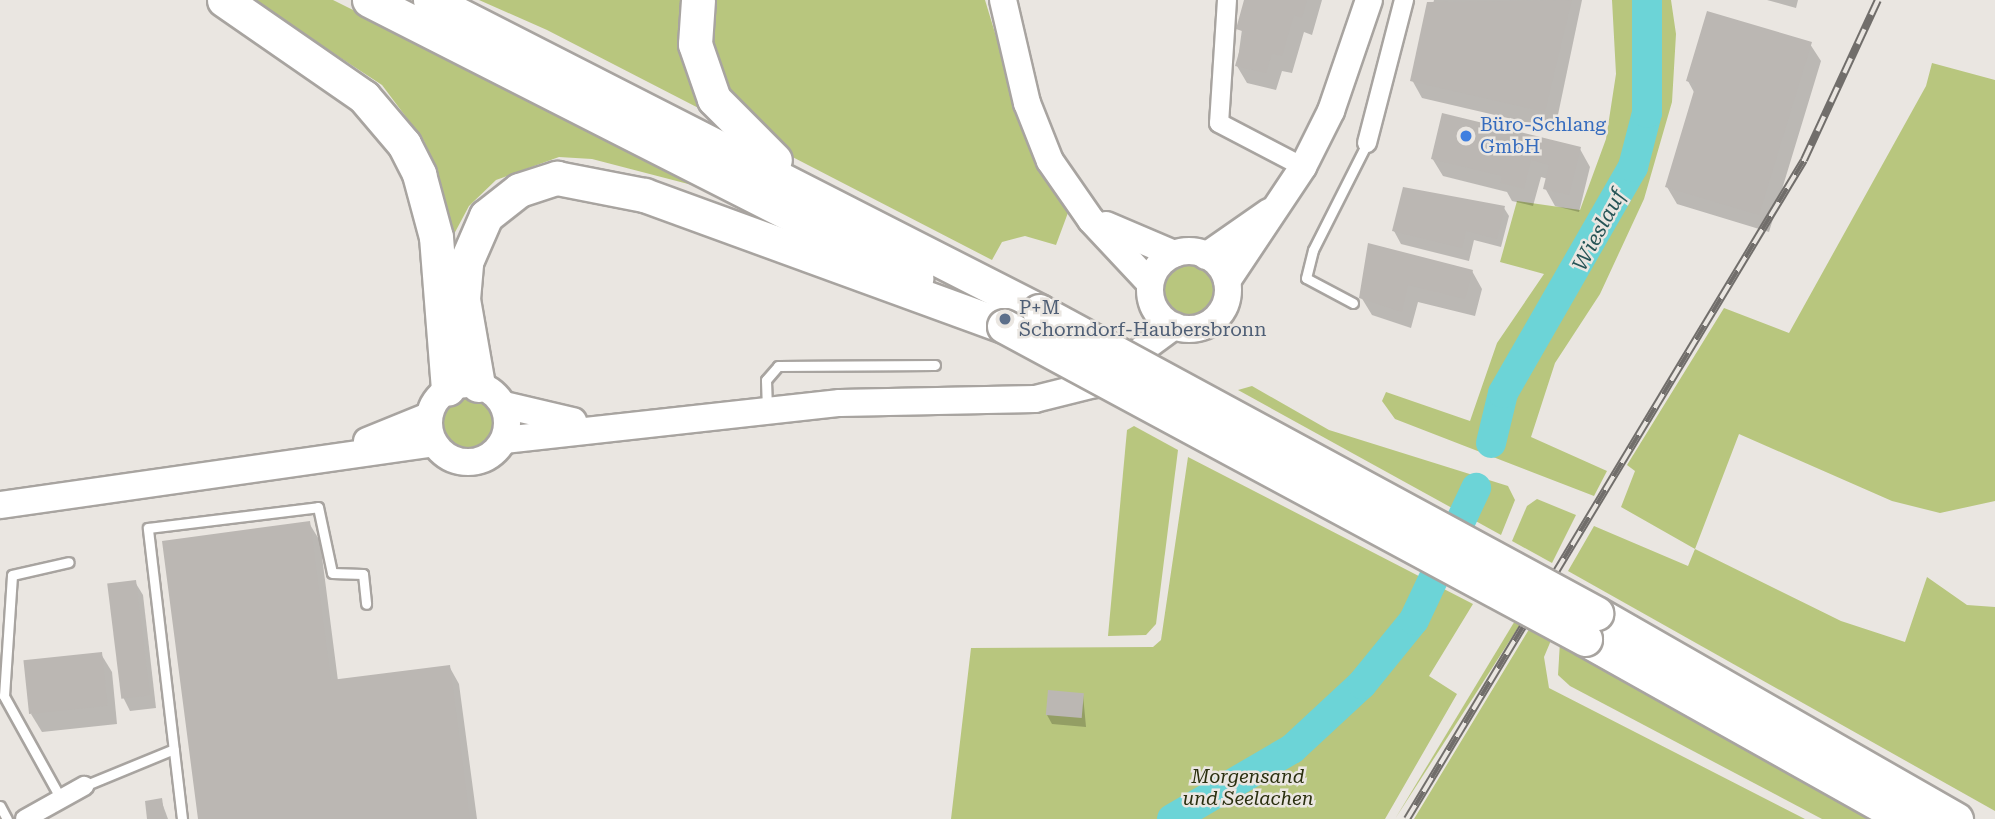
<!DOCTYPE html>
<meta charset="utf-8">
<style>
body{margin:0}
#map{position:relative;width:1995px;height:819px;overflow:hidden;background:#eae6e1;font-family:"Roboto Serif",serif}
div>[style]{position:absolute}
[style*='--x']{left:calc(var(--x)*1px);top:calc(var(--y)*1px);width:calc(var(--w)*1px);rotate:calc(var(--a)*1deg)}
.green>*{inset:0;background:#b8c67e}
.round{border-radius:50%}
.shadow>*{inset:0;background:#0003}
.river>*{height:30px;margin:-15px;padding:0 15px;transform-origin:15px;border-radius:15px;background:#6cd4d7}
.building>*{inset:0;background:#bbb7b3;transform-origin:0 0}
.roads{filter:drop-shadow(2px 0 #a8a4a0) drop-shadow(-2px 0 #a8a4a0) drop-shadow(0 2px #a8a4a0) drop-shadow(0 -2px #a8a4a0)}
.lane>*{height:9px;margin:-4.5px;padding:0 4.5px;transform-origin:4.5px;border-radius:4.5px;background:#fff}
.street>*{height:18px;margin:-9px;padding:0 9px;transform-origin:9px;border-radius:9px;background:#fff}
.secondary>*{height:26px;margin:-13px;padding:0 13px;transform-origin:13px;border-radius:13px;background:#fff}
.secondary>.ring{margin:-13px;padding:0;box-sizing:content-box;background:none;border:26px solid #fff;border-radius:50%}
.highway>*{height:33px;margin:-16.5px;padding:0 16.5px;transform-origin:16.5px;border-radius:16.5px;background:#fff}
.rail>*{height:8px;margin-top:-4px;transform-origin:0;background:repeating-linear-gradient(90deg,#eae6e1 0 16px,#716e6b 0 32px);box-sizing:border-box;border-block:2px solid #716e6b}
.bridges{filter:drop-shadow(2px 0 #a8a4a0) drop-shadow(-2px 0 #a8a4a0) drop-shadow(0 2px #a8a4a0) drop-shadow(0 -2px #a8a4a0)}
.highway-bridge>*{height:33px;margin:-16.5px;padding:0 16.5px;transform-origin:16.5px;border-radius:16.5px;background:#fff}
.dots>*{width:19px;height:19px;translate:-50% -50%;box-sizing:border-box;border:4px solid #eae6e1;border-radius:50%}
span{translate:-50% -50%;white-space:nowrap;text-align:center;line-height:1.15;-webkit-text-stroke:5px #eae6e1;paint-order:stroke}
.shop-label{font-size:19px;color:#366cbe}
.left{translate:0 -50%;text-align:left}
.service-label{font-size:19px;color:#4e5e75}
.park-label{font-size:19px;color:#2a2f0f;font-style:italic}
.water-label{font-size:21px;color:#265456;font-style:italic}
</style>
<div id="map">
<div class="green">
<i style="clip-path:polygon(252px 0,333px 0,719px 192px,592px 159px,559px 157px,496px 180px,469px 206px,453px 236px,424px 141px,382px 85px)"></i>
<i style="clip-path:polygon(479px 0,692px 0,714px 116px,547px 30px)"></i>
<i style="clip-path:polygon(708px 0,985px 0,1022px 122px,1069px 210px,1056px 245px,1025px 236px,1002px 242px,992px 260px,777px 149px,725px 97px,704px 25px)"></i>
<i style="clip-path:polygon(1612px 0,1671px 0,1676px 34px,1672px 102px,1644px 199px,1600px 294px,1555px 363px,1531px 437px,1607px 471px,1594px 496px,1395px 419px,1382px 401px,1386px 392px,1470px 421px,1497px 343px,1544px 274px,1500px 262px,1517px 201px,1580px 210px,1606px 139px,1616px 74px)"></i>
<i style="clip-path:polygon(1932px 63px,1995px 80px,1995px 501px,1940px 513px,1892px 501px,1739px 434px,1695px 549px,1841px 621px,1905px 642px,1927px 577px,1967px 605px,1995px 607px,1995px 811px,1568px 571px,1594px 526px,1688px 566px,1695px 549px,1621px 507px,1635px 471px,1627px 465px,1724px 308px,1789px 333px,1926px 86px)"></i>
<i class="round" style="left:1160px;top:260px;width:60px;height:60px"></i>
<i style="clip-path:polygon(1252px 386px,1329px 430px,1508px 486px,1515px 500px,1501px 535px,1238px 390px)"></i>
<i class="round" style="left:438px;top:395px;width:60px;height:60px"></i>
<i style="clip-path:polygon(1134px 426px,1178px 450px,1156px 624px,1146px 635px,1108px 636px,1127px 430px)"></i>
<i style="clip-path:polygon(1188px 457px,1473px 604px,1429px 676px,1457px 694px,1385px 819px,951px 819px,971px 648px,1153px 647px,1161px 640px)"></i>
<i style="clip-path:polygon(1537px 499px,1576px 515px,1552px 563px,1512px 541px,1527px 506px)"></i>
<i style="clip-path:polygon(1518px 617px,1523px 620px,1395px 819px,1513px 624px)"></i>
<i style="clip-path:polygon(1531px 626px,1552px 638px,1544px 657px,1549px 688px,1805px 819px,1414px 819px)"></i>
<i style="clip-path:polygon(1560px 642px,1883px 819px,1822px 819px,1570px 686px,1558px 675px)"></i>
</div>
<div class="shadow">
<i style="clip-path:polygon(1246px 0,1322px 0,1312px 35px,1304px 32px,1292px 73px,1282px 71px,1276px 90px,1247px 83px,1237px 66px)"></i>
<i style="clip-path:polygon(1434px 0,1582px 0,1555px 129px,1422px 98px,1412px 80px)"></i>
<i style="clip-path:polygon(1767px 0,1798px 0,1796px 8px)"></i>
<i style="clip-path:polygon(1810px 44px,1821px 61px,1769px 232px,1677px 204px,1667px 187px,1695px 94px,1688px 81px)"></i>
<i style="clip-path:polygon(1580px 149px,1590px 167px,1579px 212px,1555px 206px,1545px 188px,1548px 179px,1541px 177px,1533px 206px,1512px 201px,1507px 192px,1443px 176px,1432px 158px)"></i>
<i style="clip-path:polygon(1504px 208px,1509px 216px,1501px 247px,1474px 240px,1469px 261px,1401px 244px,1394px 231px)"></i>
<i style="clip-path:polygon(1369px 245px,1472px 271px,1482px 289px,1475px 316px,1418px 302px,1411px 328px,1372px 315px,1361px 297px)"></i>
<i style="clip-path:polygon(309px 523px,320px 541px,338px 681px,449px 666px,459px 684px,477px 819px,200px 819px)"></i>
<i style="clip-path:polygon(135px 582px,143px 595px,156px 708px,130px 711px,123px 697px)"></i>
<i style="clip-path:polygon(101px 654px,112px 672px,117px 724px,42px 732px,31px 714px)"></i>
<i style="clip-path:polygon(1083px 695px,1086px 727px,1052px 724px,1047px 715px)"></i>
<i style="clip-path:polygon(161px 800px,168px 819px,149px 819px)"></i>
</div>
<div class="river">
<i style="--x:1491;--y:443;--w:51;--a:-76.5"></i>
<i style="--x:1503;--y:393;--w:261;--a:-60.1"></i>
<i style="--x:1633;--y:167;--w:56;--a:-75.5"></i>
<i style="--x:1647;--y:113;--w:113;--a:-90"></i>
<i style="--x:1172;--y:819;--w:139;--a:-30.3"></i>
<i style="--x:1292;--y:749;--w:96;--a:-42.9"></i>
<i style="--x:1362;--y:684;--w:82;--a:-50.9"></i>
<i style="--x:1414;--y:620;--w:146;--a:-64.8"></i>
</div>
<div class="building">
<i style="clip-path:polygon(1244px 0,1307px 0,1302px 18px,1294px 15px,1282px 56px,1272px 54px,1266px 73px,1235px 66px,1245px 32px,1236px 29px)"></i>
<i style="clip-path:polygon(1572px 0,1545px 112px,1410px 81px,1427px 2px)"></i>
<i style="clip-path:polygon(1707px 11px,1812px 42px,1759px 215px,1665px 187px,1696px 84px,1686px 81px)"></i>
<i style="clip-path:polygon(1442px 113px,1581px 147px,1569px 195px,1543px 189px,1549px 165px,1531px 160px,1524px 189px,1500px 183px,1502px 176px,1431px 159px)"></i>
<i style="clip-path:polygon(1403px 187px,1505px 206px,1497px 239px,1466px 231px,1462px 248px,1392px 231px)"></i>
<i style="clip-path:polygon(1368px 243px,1473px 270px,1465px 299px,1408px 285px,1402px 312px,1359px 298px)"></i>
<i style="clip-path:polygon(310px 521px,331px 680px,450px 665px,470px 819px,198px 819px,162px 541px)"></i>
<i style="left:136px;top:580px;width:116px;height:29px;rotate:83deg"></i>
<i style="left:102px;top:652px;width:54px;height:79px;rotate:84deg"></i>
<i style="left:1048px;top:690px;width:36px;height:25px;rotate:5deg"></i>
<i style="clip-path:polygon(162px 798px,165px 819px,147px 819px,145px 801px)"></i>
</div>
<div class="roads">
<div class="lane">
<i style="--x:1353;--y:303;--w:53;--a:-152"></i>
<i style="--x:1306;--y:278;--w:29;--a:-76"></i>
<i style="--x:1313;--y:250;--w:120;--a:-63.2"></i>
<i style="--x:767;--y:409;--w:29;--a:-92"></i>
<i style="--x:766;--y:380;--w:18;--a:-49"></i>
<i style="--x:778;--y:366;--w:157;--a:-0.4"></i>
<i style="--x:84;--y:786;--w:97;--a:-22.3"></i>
<i style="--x:61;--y:799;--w:118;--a:-119"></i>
<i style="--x:4;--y:696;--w:121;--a:-86.2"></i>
<i style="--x:12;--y:575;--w:58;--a:-12.8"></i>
<i style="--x:0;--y:806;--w:15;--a:62"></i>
<i style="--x:182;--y:819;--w:293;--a:-96.7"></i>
<i style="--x:148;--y:528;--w:171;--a:-7"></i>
<i style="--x:318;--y:507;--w:67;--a:78"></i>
<i style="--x:332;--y:573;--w:31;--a:2"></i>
<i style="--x:363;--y:574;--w:30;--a:84"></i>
</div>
<div class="street">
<i style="--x:1227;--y:0;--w:123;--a:93.7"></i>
<i style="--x:1219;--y:123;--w:95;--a:27.6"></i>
<i style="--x:1367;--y:143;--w:148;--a:-75.5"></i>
<i style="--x:25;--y:819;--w:68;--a:-29.2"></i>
</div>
<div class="secondary">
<i style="--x:1003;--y:0;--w:106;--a:76.9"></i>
<i style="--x:1027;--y:103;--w:62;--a:68.4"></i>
<i style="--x:1050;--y:161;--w:72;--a:55.2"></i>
<i style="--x:1091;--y:220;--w:86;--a:46.9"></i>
<i style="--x:1106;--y:225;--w:74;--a:23.1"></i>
<i class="ring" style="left:1150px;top:251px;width:52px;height:52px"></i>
<i style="--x:1206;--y:256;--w:77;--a:-34.9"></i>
<i style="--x:1227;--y:281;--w:137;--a:-56.3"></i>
<i style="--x:1303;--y:167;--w:63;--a:-63.4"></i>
<i style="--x:1331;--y:111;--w:117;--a:-71.1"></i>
<i class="ring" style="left:429px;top:384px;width:52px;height:52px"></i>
<i style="--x:504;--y:405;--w:71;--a:13.1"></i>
<i style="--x:504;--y:440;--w:338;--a:-6.3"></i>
<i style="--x:840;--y:403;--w:195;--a:-1.2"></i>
<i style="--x:1035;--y:399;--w:62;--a:-14"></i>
<i style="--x:1095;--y:384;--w:98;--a:-36.3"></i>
<i style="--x:367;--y:441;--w:67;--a:-22"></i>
<i style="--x:0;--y:505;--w:438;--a:-8.1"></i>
</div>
<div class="highway">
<i style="--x:224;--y:0;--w:170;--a:34.7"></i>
<i style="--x:364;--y:97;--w:62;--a:49.6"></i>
<i style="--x:404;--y:144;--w:34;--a:63"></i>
<i style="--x:419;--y:174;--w:65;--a:74.9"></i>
<i style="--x:436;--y:237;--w:152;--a:85.5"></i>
<i style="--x:369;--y:0;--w:614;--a:26.94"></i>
<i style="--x:430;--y:0;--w:684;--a:27.05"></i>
<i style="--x:698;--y:0;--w:44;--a:93.9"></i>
<i style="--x:695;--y:44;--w:58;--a:70.9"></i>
<i style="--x:714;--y:99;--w:86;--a:45"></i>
<i style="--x:478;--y:385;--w:87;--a:-99.9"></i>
<i style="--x:463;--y:299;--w:37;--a:-85"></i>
<i style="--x:466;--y:262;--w:50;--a:-66.5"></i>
<i style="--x:486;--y:216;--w:42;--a:-38.2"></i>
<i style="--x:519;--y:190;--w:40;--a:-18"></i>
<i style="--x:557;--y:178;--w:89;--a:11.1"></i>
<i style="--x:644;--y:195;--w:383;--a:20"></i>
<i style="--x:1596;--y:613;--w:415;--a:29.8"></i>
<i style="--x:1585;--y:639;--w:368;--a:29.3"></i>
</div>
</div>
<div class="rail">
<i style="--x:1407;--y:819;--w:769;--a:-58.93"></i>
<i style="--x:1804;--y:160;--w:176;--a:-65.2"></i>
</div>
<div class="bridges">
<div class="highway-bridge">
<i style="--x:1039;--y:311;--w:634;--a:28.47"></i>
<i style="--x:1004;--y:326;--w:660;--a:28.31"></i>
</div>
</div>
<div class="dots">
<i style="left:1466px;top:136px;background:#3f7fe0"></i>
<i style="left:1005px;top:319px;background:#5c6f8a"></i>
</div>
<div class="shop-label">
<span class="left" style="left:1480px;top:136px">Büro-Schlang<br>GmbH</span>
</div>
<div class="service-label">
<span class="left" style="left:1019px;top:319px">P+M<br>Schorndorf-Haubersbronn</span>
</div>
<div class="park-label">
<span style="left:1248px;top:788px">Morgensand<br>und Seelachen</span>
</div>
<div class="water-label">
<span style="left:1599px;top:230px;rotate:-62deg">Wieslauf</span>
</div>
</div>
